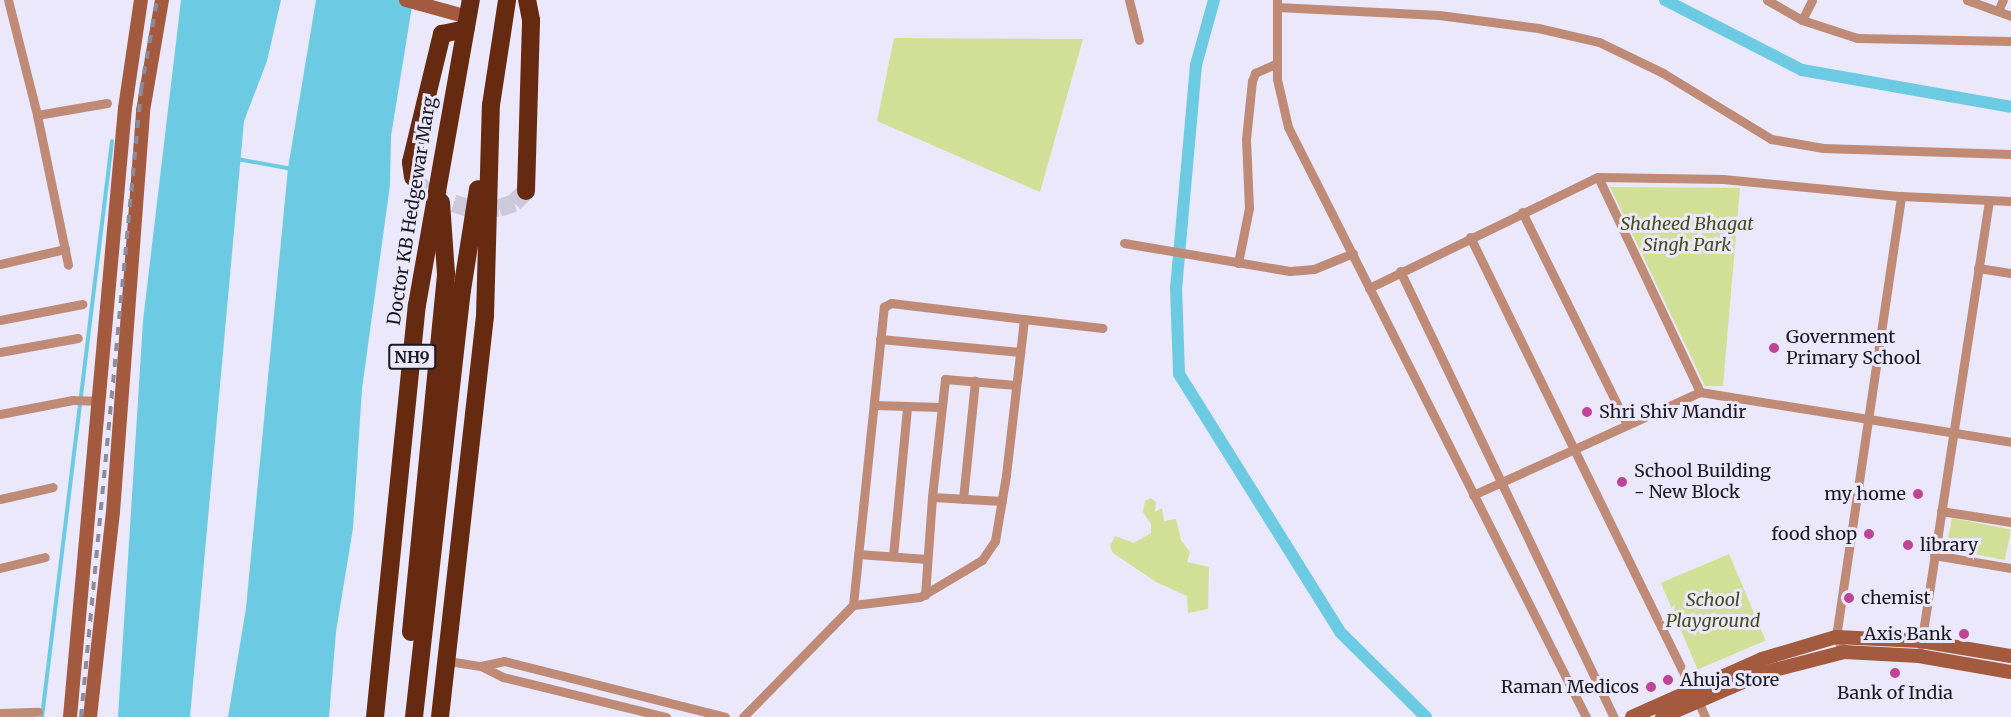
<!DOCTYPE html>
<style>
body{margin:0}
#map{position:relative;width:2011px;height:717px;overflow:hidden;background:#ebe8fb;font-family:Merriweather,serif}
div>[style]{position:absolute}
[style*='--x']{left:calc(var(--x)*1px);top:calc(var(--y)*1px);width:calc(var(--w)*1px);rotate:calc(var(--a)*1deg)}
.green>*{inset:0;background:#d2df96;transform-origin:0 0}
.water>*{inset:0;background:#6ccbe3}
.stream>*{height:4px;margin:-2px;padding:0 2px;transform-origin:2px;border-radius:2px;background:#6ccbe3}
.canal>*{height:12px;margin:-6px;padding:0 6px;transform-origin:6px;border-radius:6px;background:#6ccbe3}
.highway-tunnel>*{height:18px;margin-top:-9px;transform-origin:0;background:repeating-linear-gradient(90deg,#ccc9da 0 18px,transparent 0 27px)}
.street>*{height:9px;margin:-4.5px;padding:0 4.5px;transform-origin:4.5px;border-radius:4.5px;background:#bf8b77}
.secondary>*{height:14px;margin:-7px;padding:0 7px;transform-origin:7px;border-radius:7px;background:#a45a3e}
.highway>*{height:18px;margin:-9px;padding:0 9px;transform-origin:9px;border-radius:9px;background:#662a11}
.rail>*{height:4px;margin-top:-2px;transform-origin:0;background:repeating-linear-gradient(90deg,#8d8b99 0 8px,transparent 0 16px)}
.dots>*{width:16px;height:16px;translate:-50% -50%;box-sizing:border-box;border:3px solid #ebe8fb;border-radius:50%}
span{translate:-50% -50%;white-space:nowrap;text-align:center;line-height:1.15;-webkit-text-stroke:6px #ebe8fb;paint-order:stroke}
.shield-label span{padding:2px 4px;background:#ebe8fb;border:2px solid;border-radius:4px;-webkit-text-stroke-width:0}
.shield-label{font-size:16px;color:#1a1921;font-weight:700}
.street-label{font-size:18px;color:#1a1921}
.park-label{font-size:18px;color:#464d18;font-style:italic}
.poi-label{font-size:18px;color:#1a1921}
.left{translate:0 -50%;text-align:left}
.right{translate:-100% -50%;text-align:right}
</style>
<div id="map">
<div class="green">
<i style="clip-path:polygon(894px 38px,1083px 39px,1040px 192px,877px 121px)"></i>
<i style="clip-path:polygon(1610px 187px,1740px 188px,1723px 386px,1705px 386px)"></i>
<i style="clip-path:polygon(1151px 498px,1156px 502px,1155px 512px,1162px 508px,1164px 521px,1176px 519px,1181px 540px,1190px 552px,1187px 562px,1209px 567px,1208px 609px,1188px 613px,1187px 596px,1156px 582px,1113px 553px,1110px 546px,1115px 536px,1134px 543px,1151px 533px,1151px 524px,1143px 512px,1145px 501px)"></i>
<i style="left:1952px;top:518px;width:60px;height:31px;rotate:11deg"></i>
<i style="left:1729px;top:554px;width:94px;height:74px;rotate:67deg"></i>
</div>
<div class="water">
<i style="clip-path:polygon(181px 0,281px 0,267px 61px,244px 121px,190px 717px,118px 717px,143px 321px)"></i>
<i style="clip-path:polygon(316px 0,413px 0,391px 136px,390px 185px,362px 389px,353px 528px,336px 632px,329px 717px,228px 717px,246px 608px,288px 168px)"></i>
</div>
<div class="stream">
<i style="--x:237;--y:159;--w:56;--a:10.3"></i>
<i style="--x:42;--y:717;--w:580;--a:-83.07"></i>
</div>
<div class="canal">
<i style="--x:1214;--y:0;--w:67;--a:105.5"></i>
<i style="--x:1196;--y:65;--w:223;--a:95.1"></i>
<i style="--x:1176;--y:287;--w:87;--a:88"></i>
<i style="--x:1179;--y:374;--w:304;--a:58"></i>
<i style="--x:1340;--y:632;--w:121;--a:44.7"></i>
<i style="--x:1665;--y:0;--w:154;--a:27.1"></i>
<i style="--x:1802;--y:70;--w:212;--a:10"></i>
</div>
<div class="highway-tunnel">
<i style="--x:413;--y:177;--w:23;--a:50"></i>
<i style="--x:428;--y:195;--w:42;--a:18"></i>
<i style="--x:468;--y:208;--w:31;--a:0"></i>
<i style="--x:499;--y:208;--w:16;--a:-18"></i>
<i style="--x:514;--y:203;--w:17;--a:-45"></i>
</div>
<div class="street">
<i style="--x:8;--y:0;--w:119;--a:75.8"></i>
<i style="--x:37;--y:115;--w:153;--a:78.3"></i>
<i style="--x:1129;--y:0;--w:41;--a:76"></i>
<i style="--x:1277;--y:0;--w:79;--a:90"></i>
<i style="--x:1277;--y:79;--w:49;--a:77.1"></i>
<i style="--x:1288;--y:127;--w:661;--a:63.2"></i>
<i style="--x:1767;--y:0;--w:40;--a:29.7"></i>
<i style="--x:1802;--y:20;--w:58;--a:18.1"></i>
<i style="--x:1857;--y:38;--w:154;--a:1.1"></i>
<i style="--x:1967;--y:0;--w:47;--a:20"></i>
<i style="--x:1277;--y:7;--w:162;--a:2.8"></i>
<i style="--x:1439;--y:15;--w:100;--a:7.5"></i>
<i style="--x:1538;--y:28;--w:63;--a:12.9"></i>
<i style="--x:1599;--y:42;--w:71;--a:25.8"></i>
<i style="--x:1663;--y:73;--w:127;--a:31.4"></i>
<i style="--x:1771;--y:139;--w:53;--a:9.8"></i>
<i style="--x:1823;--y:148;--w:188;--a:1.8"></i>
<i style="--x:1998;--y:11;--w:12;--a:-66"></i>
<i style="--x:1802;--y:20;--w:22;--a:-63"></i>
<i style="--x:37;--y:115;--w:71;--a:-9.7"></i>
<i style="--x:1598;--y:177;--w:238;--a:64.6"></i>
<i style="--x:1522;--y:212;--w:237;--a:63.7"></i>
<i style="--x:1470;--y:237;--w:502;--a:63.89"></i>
<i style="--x:1124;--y:243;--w:168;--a:9.6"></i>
<i style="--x:1290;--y:271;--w:24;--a:-5"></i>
<i style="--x:1314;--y:269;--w:42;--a:-22.3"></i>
<i style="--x:1238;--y:263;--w:56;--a:-78.7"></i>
<i style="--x:1249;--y:208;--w:69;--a:-92.5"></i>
<i style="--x:1246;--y:139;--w:58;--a:-84.1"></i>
<i style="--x:1252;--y:81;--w:9;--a:-69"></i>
<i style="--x:1255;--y:73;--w:24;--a:-24"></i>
<i style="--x:0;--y:264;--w:67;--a:-13"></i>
<i style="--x:1978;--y:268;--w:33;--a:9"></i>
<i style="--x:1400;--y:271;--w:495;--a:64.4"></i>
<i style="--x:1369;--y:288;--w:254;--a:-25.9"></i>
<i style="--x:1598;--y:177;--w:125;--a:0.9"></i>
<i style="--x:1723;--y:179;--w:179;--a:5.5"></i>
<i style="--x:1901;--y:196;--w:110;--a:2.6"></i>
<i style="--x:0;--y:320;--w:84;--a:-11"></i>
<i style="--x:880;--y:339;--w:141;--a:5.3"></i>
<i style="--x:0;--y:352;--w:79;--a:-10.2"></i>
<i style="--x:874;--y:405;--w:67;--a:1.7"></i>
<i style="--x:0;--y:414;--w:74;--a:-10.9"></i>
<i style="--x:73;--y:400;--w:27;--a:2"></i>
<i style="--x:1473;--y:495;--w:249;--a:-24.4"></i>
<i style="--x:1700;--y:392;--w:315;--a:9.1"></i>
<i style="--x:932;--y:497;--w:119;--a:-83.7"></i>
<i style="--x:945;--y:379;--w:71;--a:4.8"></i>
<i style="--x:0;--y:499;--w:54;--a:-12.8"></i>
<i style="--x:963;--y:499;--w:119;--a:-84.2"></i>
<i style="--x:1941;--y:511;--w:71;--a:8.9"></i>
<i style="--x:858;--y:554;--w:69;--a:4.1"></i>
<i style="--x:1934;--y:555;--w:78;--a:9.6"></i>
<i style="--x:893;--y:556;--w:150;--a:-84.6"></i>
<i style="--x:0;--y:568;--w:46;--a:-13.7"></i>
<i style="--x:925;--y:595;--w:98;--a:-85.9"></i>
<i style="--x:932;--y:497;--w:70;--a:3.3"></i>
<i style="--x:853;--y:605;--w:300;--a:-84.1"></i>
<i style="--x:884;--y:307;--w:8;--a:-30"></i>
<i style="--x:891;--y:303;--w:134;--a:6.9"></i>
<i style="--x:1921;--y:645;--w:449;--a:-81.3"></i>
<i style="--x:1844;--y:652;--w:17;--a:-118"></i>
<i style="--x:1836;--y:637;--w:446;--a:-81.6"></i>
<i style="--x:448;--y:661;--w:33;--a:9"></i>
<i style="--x:481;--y:666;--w:24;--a:-12"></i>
<i style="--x:504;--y:661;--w:228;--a:14.2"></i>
<i style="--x:481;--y:666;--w:25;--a:27"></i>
<i style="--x:503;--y:677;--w:168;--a:13.8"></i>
<i style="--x:1698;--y:701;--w:17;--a:66"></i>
<i style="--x:0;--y:713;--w:38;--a:-2"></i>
<i style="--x:743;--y:717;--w:157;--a:-45.5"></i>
<i style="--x:853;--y:605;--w:67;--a:-6.8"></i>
<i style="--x:920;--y:597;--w:72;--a:-30.8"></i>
<i style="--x:982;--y:560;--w:23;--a:-56"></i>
<i style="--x:995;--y:541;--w:67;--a:-80.5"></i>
<i style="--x:1006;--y:475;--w:157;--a:-83.4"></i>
<i style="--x:1024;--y:319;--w:79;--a:6.6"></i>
</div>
<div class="secondary">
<i style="--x:406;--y:0;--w:64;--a:15.3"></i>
<i style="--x:70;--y:717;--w:611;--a:-84.84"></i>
<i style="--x:125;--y:108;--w:109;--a:-81.6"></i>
<i style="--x:90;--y:717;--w:206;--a:-83.6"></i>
<i style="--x:113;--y:512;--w:402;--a:-85.7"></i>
<i style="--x:143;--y:111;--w:113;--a:-80.3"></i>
<i style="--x:1632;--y:717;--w:142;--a:-24"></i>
<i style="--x:1762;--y:659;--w:77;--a:-16.6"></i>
<i style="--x:1836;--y:637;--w:85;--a:2.7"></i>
<i style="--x:1921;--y:641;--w:91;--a:9.5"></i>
<i style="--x:1662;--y:717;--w:113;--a:-23.4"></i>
<i style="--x:1766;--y:672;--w:81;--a:-14.4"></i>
<i style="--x:1844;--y:652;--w:75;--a:3.1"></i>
<i style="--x:1919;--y:656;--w:93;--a:9.9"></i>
</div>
<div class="highway">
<i style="--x:413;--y:177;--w:15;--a:-98"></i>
<i style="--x:411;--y:162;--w:132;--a:-76.4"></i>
<i style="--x:442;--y:34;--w:24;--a:-12"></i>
<i style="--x:526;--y:191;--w:171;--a:-88.3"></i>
<i style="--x:531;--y:20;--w:20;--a:-101"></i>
<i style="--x:411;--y:632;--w:360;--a:-84.4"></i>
<i style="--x:446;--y:274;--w:72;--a:-94"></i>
<i style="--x:375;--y:717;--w:414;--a:-84.2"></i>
<i style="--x:417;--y:305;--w:310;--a:-80"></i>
<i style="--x:414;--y:717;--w:430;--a:-83.6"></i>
<i style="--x:462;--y:290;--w:102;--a:-81"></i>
<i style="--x:440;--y:717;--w:404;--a:-83.6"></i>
<i style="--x:485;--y:316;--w:211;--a:-88.4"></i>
<i style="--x:491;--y:105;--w:106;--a:-81.3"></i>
</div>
<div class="rail">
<i style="--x:81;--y:717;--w:630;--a:-84.53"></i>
<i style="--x:141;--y:90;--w:91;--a:-79.9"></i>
</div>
<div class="dots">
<i style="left:1774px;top:348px;background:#be4496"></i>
<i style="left:1587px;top:412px;background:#be4496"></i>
<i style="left:1622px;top:482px;background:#be4496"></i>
<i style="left:1918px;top:494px;background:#be4496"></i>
<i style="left:1869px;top:534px;background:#be4496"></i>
<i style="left:1908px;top:545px;background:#be4496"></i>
<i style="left:1849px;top:598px;background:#be4496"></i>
<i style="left:1964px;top:634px;background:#be4496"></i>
<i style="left:1895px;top:673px;background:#be4496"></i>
<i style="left:1668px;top:680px;background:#be4496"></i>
<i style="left:1651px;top:687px;background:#be4496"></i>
</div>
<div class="shield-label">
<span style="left:412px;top:357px">NH9</span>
</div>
<div class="street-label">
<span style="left:412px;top:211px;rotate:-81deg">Doctor KB Hedgewar Marg</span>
</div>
<div class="park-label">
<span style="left:1687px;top:235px">Shaheed Bhagat<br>Singh Park</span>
<span style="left:1713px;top:611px">School<br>Playground</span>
</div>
<div class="poi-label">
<span class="left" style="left:1786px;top:348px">Government<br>Primary School</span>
<span class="left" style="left:1599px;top:412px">Shri Shiv Mandir</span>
<span class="left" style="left:1634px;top:482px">School Building<br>- New Block</span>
<span class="right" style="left:1906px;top:494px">my home</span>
<span class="right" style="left:1857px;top:534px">food shop</span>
<span class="left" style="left:1920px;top:545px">library</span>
<span class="left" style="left:1861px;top:598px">chemist</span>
<span class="right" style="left:1952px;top:634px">Axis Bank</span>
<span class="left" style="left:1680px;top:680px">Ahuja Store</span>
<span class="right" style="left:1639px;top:687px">Raman Medicos</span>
<span style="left:1895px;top:693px">Bank of India</span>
</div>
</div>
